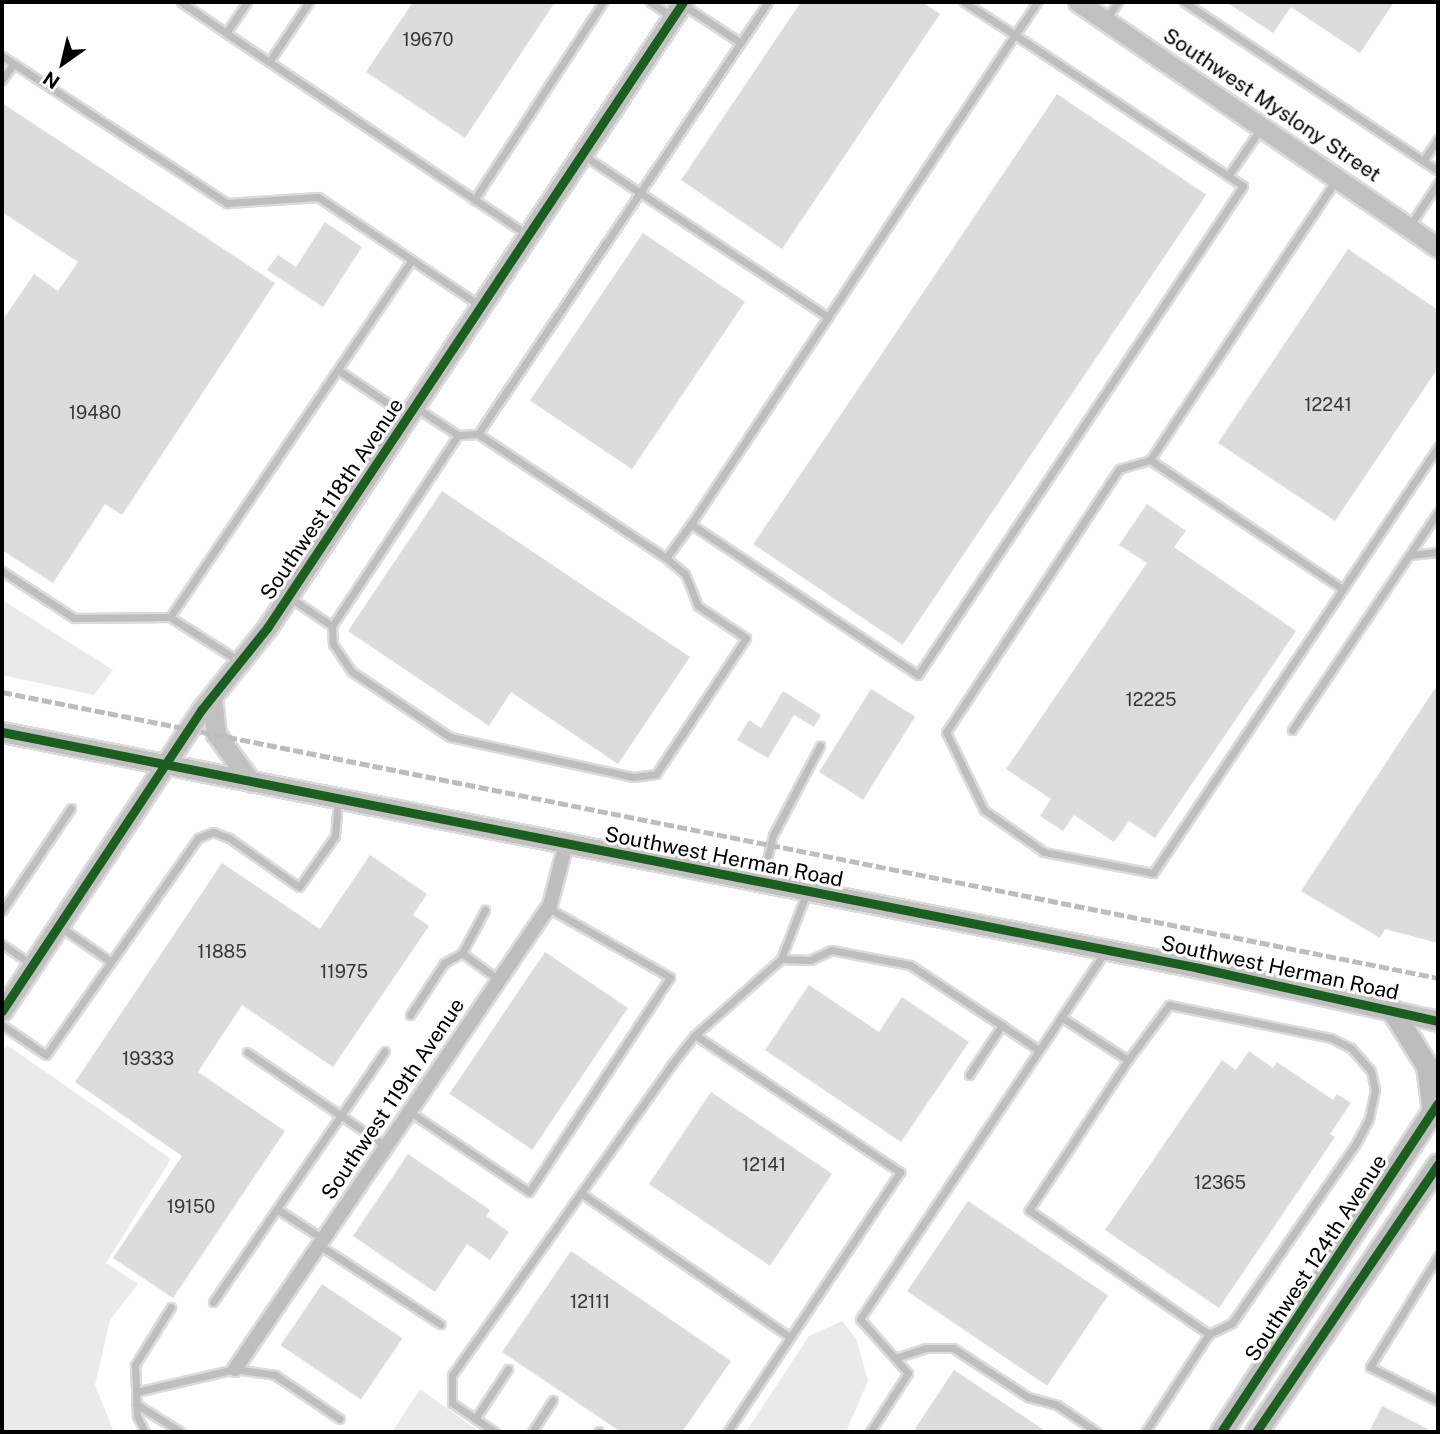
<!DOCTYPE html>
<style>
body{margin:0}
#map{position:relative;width:1440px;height:1434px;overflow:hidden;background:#fff;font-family:"Public Sans",sans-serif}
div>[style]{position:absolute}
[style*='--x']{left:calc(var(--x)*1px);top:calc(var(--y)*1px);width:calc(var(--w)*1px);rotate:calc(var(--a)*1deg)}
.green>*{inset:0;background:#eaeaea}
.building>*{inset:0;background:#dcdcdc;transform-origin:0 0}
.roads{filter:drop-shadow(2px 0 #dbdbdb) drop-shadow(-2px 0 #dbdbdb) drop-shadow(0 2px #dbdbdb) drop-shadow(0 -2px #dbdbdb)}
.lane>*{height:7px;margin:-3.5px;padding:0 3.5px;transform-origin:3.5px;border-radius:3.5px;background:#bebebe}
.street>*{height:14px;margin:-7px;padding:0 7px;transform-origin:7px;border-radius:7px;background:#bebebe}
.secondary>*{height:19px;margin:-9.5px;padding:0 9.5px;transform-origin:9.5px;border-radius:9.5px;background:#c1c1c1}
.primary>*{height:21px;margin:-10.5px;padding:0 10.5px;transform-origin:10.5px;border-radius:10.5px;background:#bdbdbd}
.rail>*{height:5px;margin-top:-2.5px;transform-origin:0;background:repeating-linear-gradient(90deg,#bdbdbd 0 10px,transparent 0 13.5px)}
.cycleway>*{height:9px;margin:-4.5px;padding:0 4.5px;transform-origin:4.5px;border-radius:4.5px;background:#1b5e20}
span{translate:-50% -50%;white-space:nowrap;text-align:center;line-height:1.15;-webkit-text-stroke:6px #fff;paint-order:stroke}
.number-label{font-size:18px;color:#373737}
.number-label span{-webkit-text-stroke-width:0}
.street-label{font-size:21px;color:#000}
.frame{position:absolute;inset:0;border:4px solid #000;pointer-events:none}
.north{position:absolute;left:28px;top:28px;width:70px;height:70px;-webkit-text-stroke:5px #fff;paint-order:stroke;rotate:214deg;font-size:19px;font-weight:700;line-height:28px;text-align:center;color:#000}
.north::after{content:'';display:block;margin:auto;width:24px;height:32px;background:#000;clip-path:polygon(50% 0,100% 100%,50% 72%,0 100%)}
</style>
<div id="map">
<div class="green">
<i style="clip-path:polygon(2px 600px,113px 670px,94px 695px,2px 675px)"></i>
<i style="clip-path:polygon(7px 1045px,171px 1159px,106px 1263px,138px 1284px,110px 1320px,95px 1385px,114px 1432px,2px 1432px,2px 1052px)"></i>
<i style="clip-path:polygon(842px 1321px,856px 1338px,868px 1381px,846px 1432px,746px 1432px,809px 1336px)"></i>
<i style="clip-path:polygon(420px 1389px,480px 1432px,392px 1432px)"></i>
</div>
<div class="building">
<i style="clip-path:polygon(413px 2px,555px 2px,465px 138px,366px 72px)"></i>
<i style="clip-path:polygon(801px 2px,922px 2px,940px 14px,782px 249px,681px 180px)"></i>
<i style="clip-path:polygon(1226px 2px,1394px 2px,1360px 53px,1291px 7px,1273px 33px)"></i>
<i style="left:1057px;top:94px;width:180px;height:543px;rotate:34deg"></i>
<i style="clip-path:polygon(2px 103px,275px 283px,122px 515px,105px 504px,53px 583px,2px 550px,2px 321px,34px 274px,58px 291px,78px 262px,2px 212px)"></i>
<i style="clip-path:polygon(325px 222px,362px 247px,323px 307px,267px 270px,278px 255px,296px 267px)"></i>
<i style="left:643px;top:233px;width:123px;height:202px;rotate:34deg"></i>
<i style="clip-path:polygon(1348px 249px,1438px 310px,1438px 368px,1335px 521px,1218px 443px)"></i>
<i style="clip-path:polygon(442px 491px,690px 657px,618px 764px,511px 692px,489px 726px,348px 631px)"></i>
<i style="clip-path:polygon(1147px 504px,1186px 531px,1174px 547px,1296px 631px,1155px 838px,1129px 821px,1114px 842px,1074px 815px,1063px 831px,1040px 816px,1051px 799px,1006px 769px,1147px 563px,1119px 545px)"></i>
<i style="clip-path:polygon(1438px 684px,1438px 943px,1385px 929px,1380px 938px,1301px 891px)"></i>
<i style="left:871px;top:689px;width:52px;height:98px;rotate:32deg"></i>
<i style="clip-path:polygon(783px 691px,821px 715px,814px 727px,794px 715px,768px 758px,737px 740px,749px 720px,761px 728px)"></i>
<i style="clip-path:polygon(370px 855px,427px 894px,413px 915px,429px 926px,333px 1067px,242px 1005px,198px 1072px,285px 1131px,173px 1298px,113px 1258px,182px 1156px,75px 1082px,222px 863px,320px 929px)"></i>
<i style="left:545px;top:952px;width:100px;height:171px;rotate:34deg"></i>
<i style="clip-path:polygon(809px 985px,879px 1032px,902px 997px,969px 1042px,901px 1142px,765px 1050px)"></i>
<i style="clip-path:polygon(1249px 1051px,1273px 1068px,1277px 1062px,1333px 1100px,1337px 1094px,1351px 1103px,1330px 1134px,1335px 1137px,1219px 1308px,1105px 1230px,1222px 1060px,1236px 1070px)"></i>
<i style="left:711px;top:1092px;width:146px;height:111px;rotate:34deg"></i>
<i style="clip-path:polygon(408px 1154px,490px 1210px,486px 1216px,509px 1232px,490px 1260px,467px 1244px,435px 1292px,353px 1236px)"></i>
<i style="left:968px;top:1201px;width:169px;height:109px;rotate:34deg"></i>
<i style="clip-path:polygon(571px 1251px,731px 1361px,682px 1432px,621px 1432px,502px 1352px)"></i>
<i style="left:322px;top:1284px;width:97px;height:74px;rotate:34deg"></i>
<i style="clip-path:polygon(954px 1370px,1047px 1432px,913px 1432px)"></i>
<i style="clip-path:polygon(1382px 1406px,1434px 1432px,1369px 1432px)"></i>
</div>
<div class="roads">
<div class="lane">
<i style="--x:181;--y:2;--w:55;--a:34.6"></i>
<i style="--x:247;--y:2;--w:37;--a:124"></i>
<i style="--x:226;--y:33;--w:361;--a:33.8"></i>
<i style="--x:650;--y:2;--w:27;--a:33"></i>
<i style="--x:964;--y:2;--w:61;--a:32.9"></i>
<i style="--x:1015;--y:35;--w:273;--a:33.5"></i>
<i style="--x:1243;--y:186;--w:587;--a:123.61"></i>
<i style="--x:918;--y:675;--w:273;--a:-146.4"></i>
<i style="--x:691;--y:524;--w:248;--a:-56.5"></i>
<i style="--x:828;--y:317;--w:338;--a:-56.5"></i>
<i style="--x:1015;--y:35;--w:40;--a:-56"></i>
<i style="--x:1184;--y:2;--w:305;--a:33.6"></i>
<i style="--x:683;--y:5;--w:69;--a:33.2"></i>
<i style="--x:1106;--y:19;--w:21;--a:-55"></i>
<i style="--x:2;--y:56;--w:269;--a:33.2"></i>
<i style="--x:227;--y:203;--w:91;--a:-3.8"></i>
<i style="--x:318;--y:197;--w:196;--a:33.8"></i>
<i style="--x:269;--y:62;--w:72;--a:-56.3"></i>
<i style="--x:2;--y:80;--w:19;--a:-55"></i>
<i style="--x:583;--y:155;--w:294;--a:33.5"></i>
<i style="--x:1423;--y:161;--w:27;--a:-56"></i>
<i style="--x:1228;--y:176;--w:58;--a:-55.5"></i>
<i style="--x:1336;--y:180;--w:336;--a:123.6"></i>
<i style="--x:1150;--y:460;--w:32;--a:164"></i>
<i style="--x:1119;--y:469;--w:315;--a:123.3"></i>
<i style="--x:946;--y:732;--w:87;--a:64"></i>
<i style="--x:984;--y:810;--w:73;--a:35"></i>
<i style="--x:1044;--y:852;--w:111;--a:10.9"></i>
<i style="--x:1153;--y:873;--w:513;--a:-56.22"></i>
<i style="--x:474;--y:200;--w:236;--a:-56.9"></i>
<i style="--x:1409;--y:227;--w:53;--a:-56.6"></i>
<i style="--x:338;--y:370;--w:83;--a:33.7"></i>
<i style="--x:415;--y:407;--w:51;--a:33.1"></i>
<i style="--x:458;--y:435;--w:20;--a:-3"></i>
<i style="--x:458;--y:435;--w:229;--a:123.4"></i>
<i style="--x:332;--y:626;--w:18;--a:87"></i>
<i style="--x:333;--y:644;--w:32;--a:56"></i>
<i style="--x:351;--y:671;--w:119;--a:33.7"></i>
<i style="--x:450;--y:737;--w:188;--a:12.3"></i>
<i style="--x:634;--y:777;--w:22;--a:-8"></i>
<i style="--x:656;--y:774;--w:163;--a:-56.5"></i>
<i style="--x:746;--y:638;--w:58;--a:-146.3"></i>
<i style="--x:698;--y:606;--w:35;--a:-112"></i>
<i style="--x:685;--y:574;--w:25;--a:-140"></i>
<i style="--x:666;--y:558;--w:225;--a:-146.6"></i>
<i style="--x:478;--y:434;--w:520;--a:-56.13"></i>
<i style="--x:1150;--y:460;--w:232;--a:33.8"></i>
<i style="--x:1410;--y:555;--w:28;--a:-6"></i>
<i style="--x:666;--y:558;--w:42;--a:-53.7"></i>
<i style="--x:2;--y:571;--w:86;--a:33.1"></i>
<i style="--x:74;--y:618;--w:96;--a:-0.6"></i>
<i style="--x:289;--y:597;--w:52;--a:34"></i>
<i style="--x:239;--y:661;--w:82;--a:-147.5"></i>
<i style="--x:170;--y:617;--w:431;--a:-55.9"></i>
<i style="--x:1292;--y:730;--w:262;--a:-56.2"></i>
<i style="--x:762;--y:879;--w:45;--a:-76"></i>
<i style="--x:773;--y:835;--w:101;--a:-62.2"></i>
<i style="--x:2;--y:911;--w:124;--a:-56.2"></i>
<i style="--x:59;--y:926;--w:62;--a:34.5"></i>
<i style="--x:2;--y:944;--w:37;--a:35"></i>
<i style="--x:462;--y:953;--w:49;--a:-61.9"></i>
<i style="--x:781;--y:959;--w:29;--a:2"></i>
<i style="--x:810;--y:960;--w:23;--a:-25"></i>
<i style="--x:831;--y:950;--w:80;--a:10.8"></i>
<i style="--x:910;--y:965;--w:154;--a:33.4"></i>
<i style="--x:410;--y:1015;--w:62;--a:-56.8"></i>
<i style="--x:444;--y:963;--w:21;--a:-29"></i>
<i style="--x:462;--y:953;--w:46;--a:36.1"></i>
<i style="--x:1061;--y:1017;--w:80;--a:32.7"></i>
<i style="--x:1128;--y:1060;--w:180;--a:123.4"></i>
<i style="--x:1029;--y:1210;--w:219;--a:34.6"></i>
<i style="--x:1209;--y:1334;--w:117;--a:123.1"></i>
<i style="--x:2;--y:1025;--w:53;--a:34.3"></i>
<i style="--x:46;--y:1055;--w:265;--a:-55"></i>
<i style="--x:198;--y:838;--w:16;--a:-22"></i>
<i style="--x:213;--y:832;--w:17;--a:21"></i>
<i style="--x:229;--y:838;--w:85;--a:35"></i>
<i style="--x:299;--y:887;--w:62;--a:-54.8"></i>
<i style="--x:335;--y:836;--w:36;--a:-85"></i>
<i style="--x:695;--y:1035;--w:247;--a:33.8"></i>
<i style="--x:900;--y:1172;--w:312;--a:123.6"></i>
<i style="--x:247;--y:1052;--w:168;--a:34.1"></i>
<i style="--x:1128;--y:1060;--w:69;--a:-53.3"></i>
<i style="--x:1169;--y:1005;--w:165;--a:11.5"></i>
<i style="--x:1331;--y:1038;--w:22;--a:27"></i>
<i style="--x:1351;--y:1048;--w:30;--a:49"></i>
<i style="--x:1371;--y:1071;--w:19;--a:78"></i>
<i style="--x:1375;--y:1090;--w:30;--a:102"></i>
<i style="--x:1369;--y:1119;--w:26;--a:118"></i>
<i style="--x:1357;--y:1142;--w:220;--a:124.6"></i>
<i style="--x:1232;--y:1323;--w:25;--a:154"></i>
<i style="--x:969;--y:1075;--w:60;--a:-56.6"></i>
<i style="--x:410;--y:1112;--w:143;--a:33.9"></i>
<i style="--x:529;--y:1192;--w:257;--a:-56.7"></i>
<i style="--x:670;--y:977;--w:140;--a:-150.5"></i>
<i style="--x:581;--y:1193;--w:254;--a:34.6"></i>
<i style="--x:277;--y:1209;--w:55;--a:33.1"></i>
<i style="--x:319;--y:1245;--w:145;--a:33.1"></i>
<i style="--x:1438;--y:1256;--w:130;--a:121.5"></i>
<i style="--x:1370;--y:1367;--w:76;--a:26.6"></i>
<i style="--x:213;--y:1302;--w:304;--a:-55.6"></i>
<i style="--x:895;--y:1358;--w:33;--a:-18"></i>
<i style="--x:926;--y:1348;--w:27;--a:0"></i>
<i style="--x:953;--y:1348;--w:90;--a:33.2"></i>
<i style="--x:1028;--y:1397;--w:30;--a:15"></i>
<i style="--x:1057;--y:1405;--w:48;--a:34"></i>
<i style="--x:136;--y:1392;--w:102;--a:-13.1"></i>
<i style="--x:235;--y:1369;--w:40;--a:8.5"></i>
<i style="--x:275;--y:1375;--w:78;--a:34.1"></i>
<i style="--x:136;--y:1404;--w:53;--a:31.9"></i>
<i style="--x:475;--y:1419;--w:60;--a:-56.6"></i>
<i style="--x:145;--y:1432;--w:18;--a:-117"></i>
<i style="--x:137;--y:1416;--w:51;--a:-92.2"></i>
<i style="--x:135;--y:1365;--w:68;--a:-58.2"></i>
<i style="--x:495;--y:1432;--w:52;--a:-146"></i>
<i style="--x:452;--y:1403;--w:28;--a:-90"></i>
<i style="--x:452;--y:1375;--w:381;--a:-54.7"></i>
<i style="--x:672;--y:1064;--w:37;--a:-52"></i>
<i style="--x:695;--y:1035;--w:115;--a:-41.5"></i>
<i style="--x:781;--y:959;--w:72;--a:-68.8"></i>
<i style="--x:532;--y:1432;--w:38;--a:-57"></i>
<i style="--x:598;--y:1432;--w:1;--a:-45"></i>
<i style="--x:870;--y:1432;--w:70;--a:-57.2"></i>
<i style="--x:908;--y:1373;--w:72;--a:-131.6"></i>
<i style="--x:860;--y:1319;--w:440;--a:-56.3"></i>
</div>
<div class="street">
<i style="--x:235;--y:1369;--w:561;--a:-55.83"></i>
<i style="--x:550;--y:905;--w:63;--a:-75.3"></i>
</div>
<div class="secondary">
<i style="--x:1078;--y:2;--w:436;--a:34.3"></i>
<i style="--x:212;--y:697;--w:37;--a:84"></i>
<i style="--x:216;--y:734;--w:59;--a:53.9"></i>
<i style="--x:2;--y:732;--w:1220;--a:11.15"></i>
<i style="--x:1199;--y:968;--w:245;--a:12.5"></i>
<i style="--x:2;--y:1011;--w:362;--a:-56.5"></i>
<i style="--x:202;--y:709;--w:104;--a:-51.3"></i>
<i style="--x:267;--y:628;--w:752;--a:-56.39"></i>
</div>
<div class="primary">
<i style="--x:1392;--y:1010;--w:66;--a:58"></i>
<i style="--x:1427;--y:1066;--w:45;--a:82.4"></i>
<i style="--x:1221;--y:1432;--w:394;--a:-56.6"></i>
<i style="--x:1256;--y:1432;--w:324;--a:-55.8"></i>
</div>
</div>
<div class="rail">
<i style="--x:2;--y:692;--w:1464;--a:11.26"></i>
</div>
<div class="cycleway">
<i style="--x:2;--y:732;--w:1220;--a:11.15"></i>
<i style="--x:1199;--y:968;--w:245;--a:12.5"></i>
<i style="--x:2;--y:1011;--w:362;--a:-56.5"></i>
<i style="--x:202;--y:709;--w:104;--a:-51.3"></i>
<i style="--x:267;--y:628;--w:752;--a:-56.39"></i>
<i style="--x:1221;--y:1432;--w:394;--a:-56.6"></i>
<i style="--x:1256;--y:1432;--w:324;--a:-55.8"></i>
</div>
<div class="number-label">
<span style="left:428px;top:40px">19670</span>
<span style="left:1328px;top:405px">12241</span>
<span style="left:95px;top:413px">19480</span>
<span style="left:1151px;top:700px">12225</span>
<span style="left:222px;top:952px">11885</span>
<span style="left:344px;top:972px">11975</span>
<span style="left:148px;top:1059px">19333</span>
<span style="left:764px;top:1165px">12141</span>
<span style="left:1220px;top:1183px">12365</span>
<span style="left:191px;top:1207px">19150</span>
<span style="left:590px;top:1302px">12111</span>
</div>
<div class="street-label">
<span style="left:1272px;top:105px;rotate:34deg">Southwest Myslony Street</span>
<span style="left:332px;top:499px;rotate:-56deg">Southwest 118th Avenue</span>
<span style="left:724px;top:857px;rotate:11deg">Southwest Herman Road</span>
<span style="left:1280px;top:968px;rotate:12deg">Southwest Herman Road</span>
<span style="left:393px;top:1099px;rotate:-56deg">Southwest 119th Avenue</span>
<span style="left:1316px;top:1258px;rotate:-57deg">Southwest 124th Avenue</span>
</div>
<div class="frame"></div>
<div class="north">N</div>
</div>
